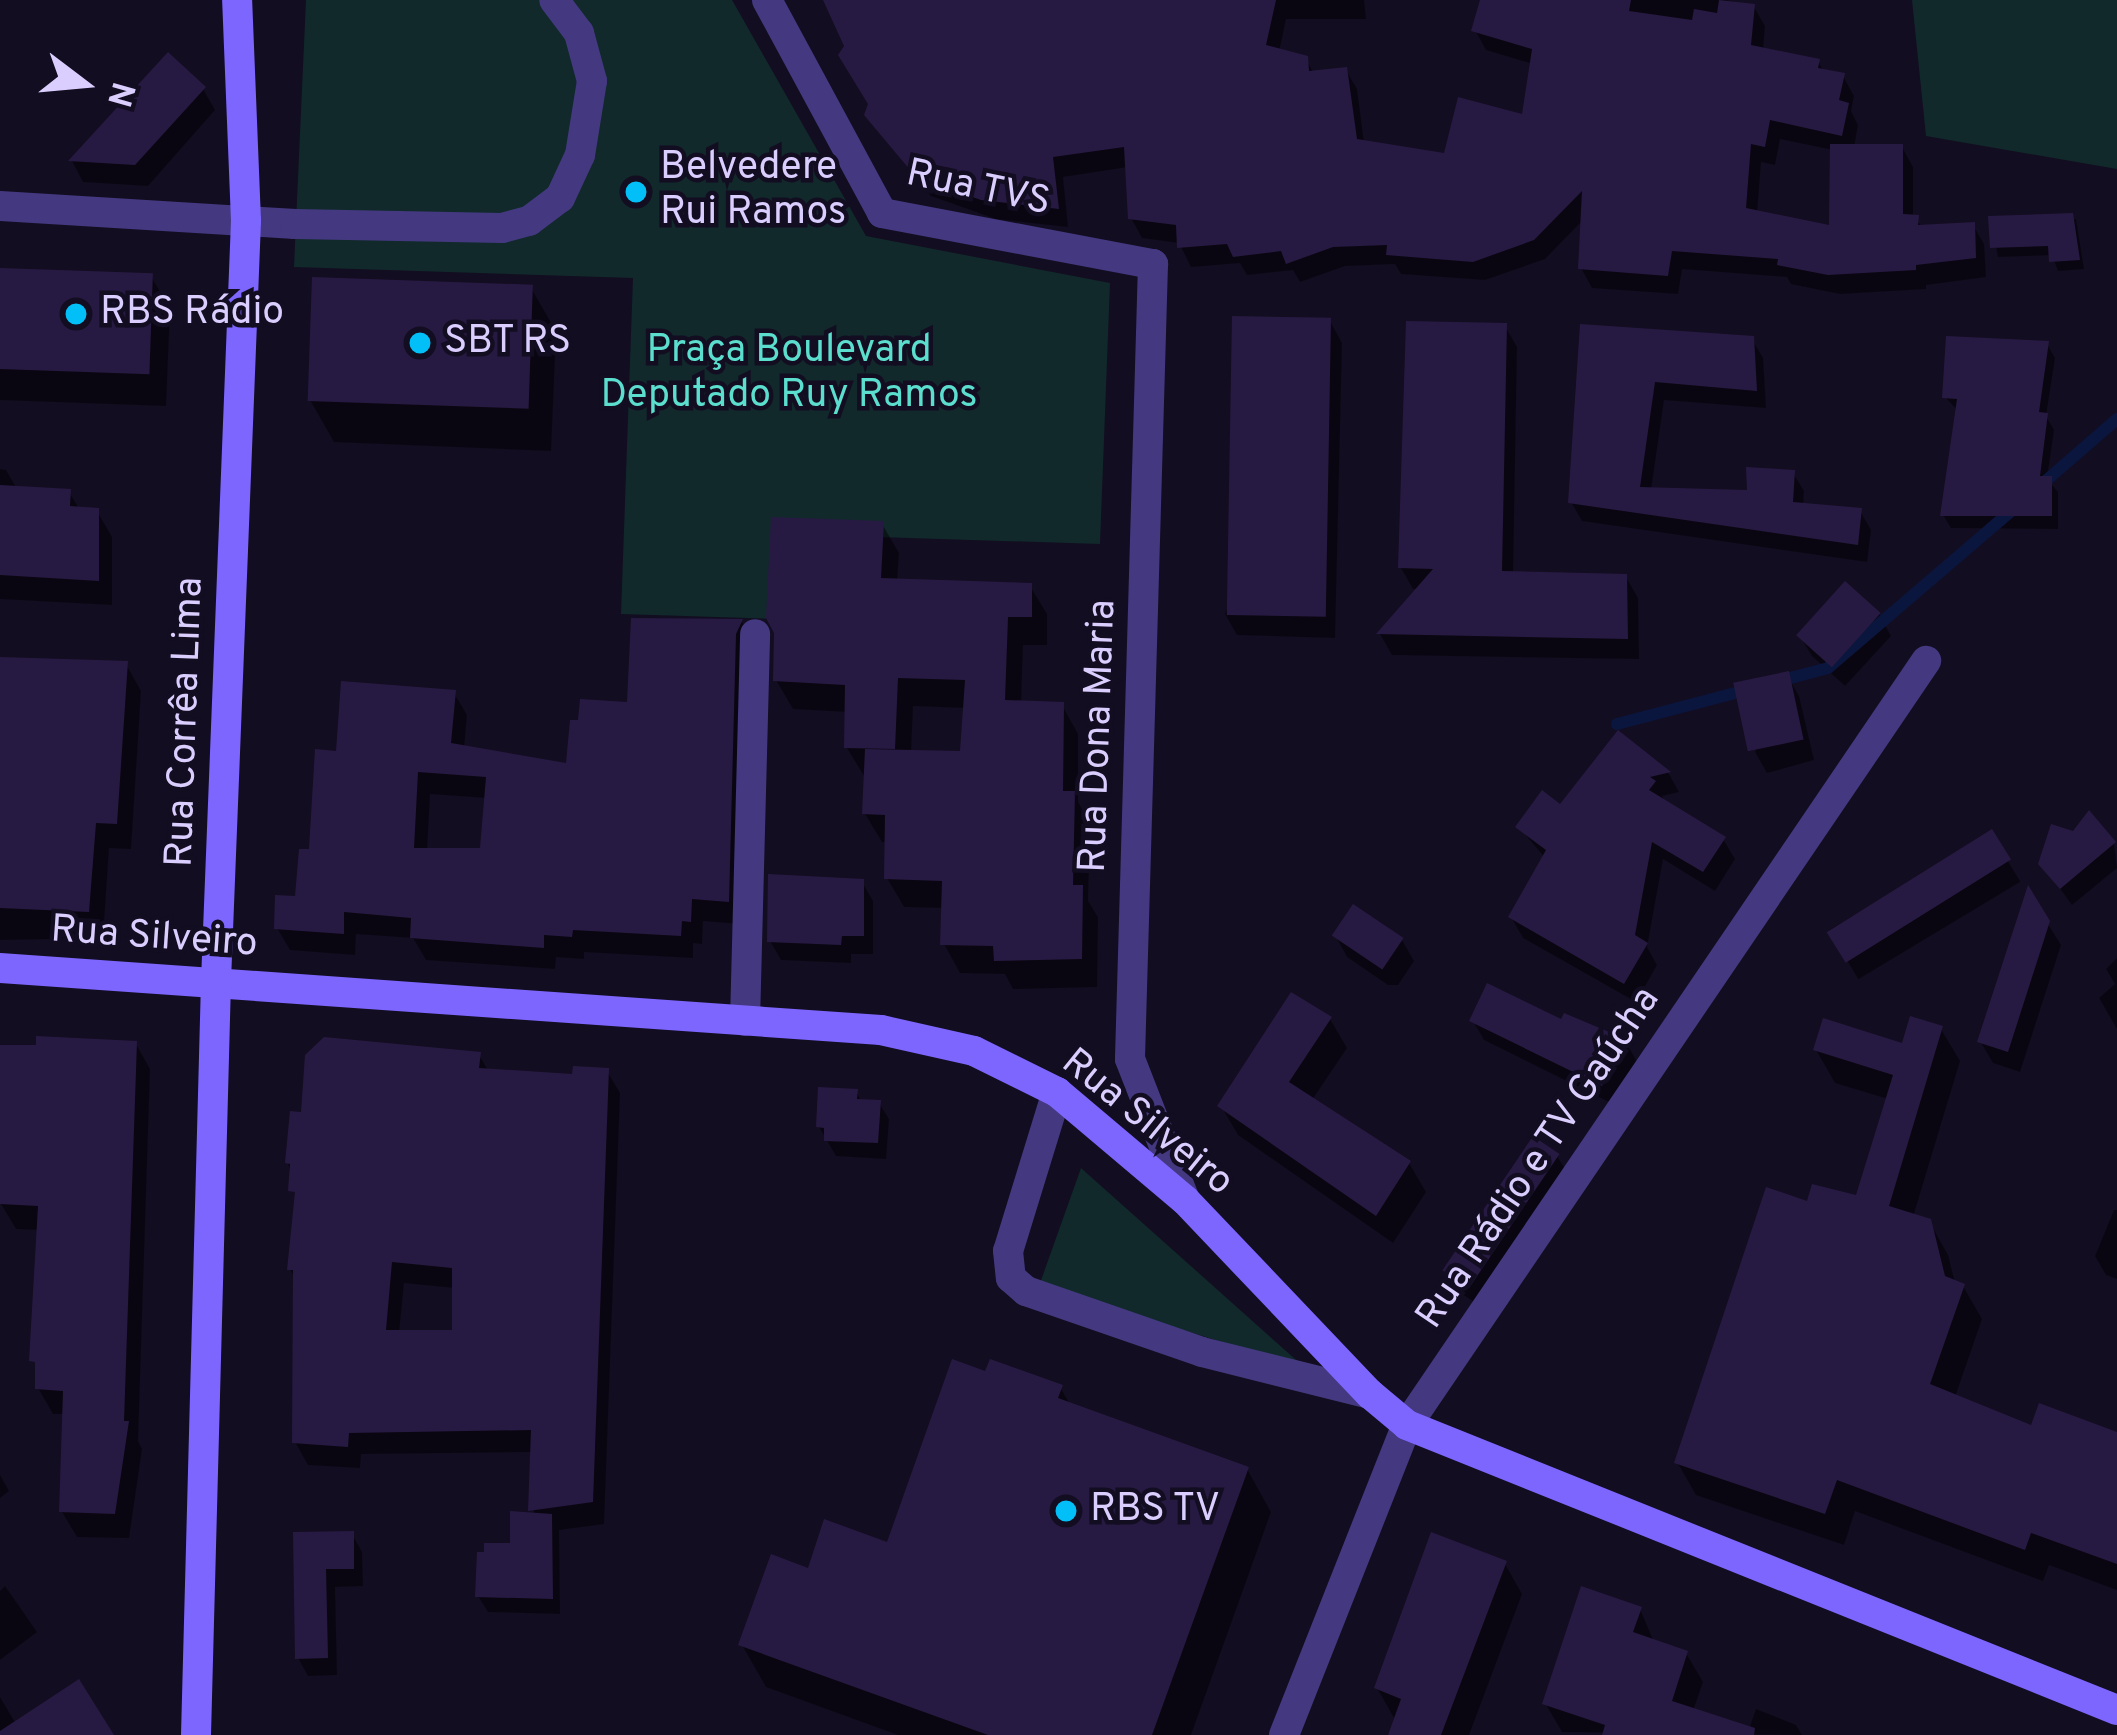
<!DOCTYPE html>
<meta charset="utf-8">
<style>
body{margin:0}
#map{position:relative;width:2117px;height:1735px;overflow:hidden;background:#130d21;font-family:Overpass,sans-serif}
div>[style]{position:absolute}
[style*='--x']{left:calc(var(--x)*1px);top:calc(var(--y)*1px);width:calc(var(--w)*1px);rotate:calc(var(--a)*1deg)}
.green>*{inset:0;background:#11292b}
.shadow>*{inset:0;background:#0007;transform-origin:0 0}
.stream>*{height:12px;margin:-6px;padding:0 6px;transform-origin:6px;border-radius:6px;background:#0a163e}
.building>*{inset:0;background:#271a42;transform-origin:0 0}
.street>*{height:30px;margin:-15px;padding:0 15px;transform-origin:15px;border-radius:15px;background:#443980}
.secondary>*{height:30px;margin:-15px;padding:0 15px;transform-origin:15px;border-radius:15px;background:#7d66fe}
.dots>*{width:33px;height:33px;translate:-50% -50%;box-sizing:border-box;border:6px solid #130d21;border-radius:50%}
span{translate:-50% -50%;white-space:nowrap;text-align:center;line-height:1.15;-webkit-text-stroke:9px #130d21;paint-order:stroke}
.poi-label{font-size:39px;color:#daceff}
.left{translate:0 -50%;text-align:left}
.street-label{font-size:39px;color:#daceff}
.park-label{font-size:39px;color:#5bdece}
.north{position:absolute;left:24px;top:24px;width:120px;height:120px;-webkit-text-stroke:9px #130d21;paint-order:stroke;rotate:106deg;font-size:33px;font-weight:700;line-height:48px;text-align:center;color:#daceff}
.north::after{content:'';display:block;margin:auto;width:42px;height:54px;background:#daceff;clip-path:polygon(50% 0,100% 100%,50% 72%,0 100%)}
</style>
<div id="map">
<div class="green">
<i style="clip-path:polygon(306px 0,732px 0,866px 236px,1110px 283px,1100px 544px,816px 535px,813px 620px,621px 614px,633px 278px,294px 267px)"></i>
<i style="clip-path:polygon(1912px 0,2117px 0,2117px 169px,1926px 136px)"></i>
<i style="clip-path:polygon(1081px 1168px,1304px 1367px,1039px 1286px)"></i>
</div>
<div class="shadow">
<i style="clip-path:polygon(evenodd,824px 0,1364px 0,1366px 19px,1286px 19px,1279px 52px,1306px 59px,1314px 74px,1346px 70px,1357px 89px,1364px 143px,1446px 157px,1524px 117px,1533px 64px,1486px 50px,1475px 30px,1481px 0,1726px 0,1754px 7px,1765px 26px,1763px 50px,1818px 61px,1824px 72px,1843px 76px,1854px 96px,1851px 111px,1858px 125px,1854px 147px,1902px 147px,1913px 167px,1913px 218px,1923px 227px,1973px 225px,1984px 244px,1986px 277px,1926px 285px,1926px 289px,1840px 294px,1791px 284px,1787px 277px,1682px 269px,1678px 294px,1592px 288px,1581px 268px,1583px 220px,1545px 259px,1485px 280px,1401px 274px,1395px 264px,1345px 266px,1300px 282px,1293px 270px,1247px 275px,1240px 263px,1191px 267px,1179px 243px,1142px 238px,1131px 218px,1128px 167px,1063px 177px,1068px 227px,996px 219px,931px 196px,867px 115px,871px 104px,824px 0,1780px 139px,1833px 150px,1832px 229px,1757px 213px,1761px 162px,1775px 165px,1780px 139px)"></i>
<i style="clip-path:polygon(168px 57px,203px 89px,215px 110px,148px 186px,83px 182px,72px 161px)"></i>
<i style="clip-path:polygon(1991px 219px,2076px 219px,2084px 269px,2058px 271px,2052px 255px,1998px 257px)"></i>
<i style="clip-path:polygon(0 271px,151px 276px,170px 309px,166px 406px,0 400px)"></i>
<i style="clip-path:polygon(531px 288px,556px 331px,551px 451px,334px 442px,310px 400px)"></i>
<i style="clip-path:polygon(1330px 321px,1342px 343px,1335px 638px,1237px 635px,1225px 614px)"></i>
<i style="clip-path:polygon(1505px 326px,1517px 347px,1513px 574px,1626px 577px,1638px 598px,1639px 659px,1392px 655px,1380px 634px,1420px 589px,1413px 589px,1401px 568px)"></i>
<i style="clip-path:polygon(1582px 328px,1752px 339px,1763px 358px,1766px 408px,1664px 400px,1651px 490px,1750px 493px,1793px 473px,1804px 491px,1803px 506px,1860px 511px,1871px 530px,1867px 562px,1582px 521px,1571px 502px)"></i>
<i style="clip-path:polygon(2047px 344px,2055px 358px,2046px 416px,2054px 430px,2047px 479px,2058px 492px,2058px 529px,1951px 528px,1943px 515px,1958px 411px,1945px 397px)"></i>
<i style="clip-path:polygon(0 469px,6px 470px,17px 489px,69px 492px,80px 510px,97px 511px,112px 537px,112px 605px,0 599px)"></i>
<i style="clip-path:polygon(evenodd,882px 524px,899px 553px,897px 582px,1030px 586px,1047px 614px,1047px 645px,1023px 645px,1021px 704px,1062px 705px,1078px 734px,1078px 802px,1090px 823px,1088px 901px,1098px 917px,1097px 987px,1013px 989px,1005px 974px,960px 973px,944px 944px,945px 908px,904px 907px,887px 878px,888px 842px,882px 842px,865px 814px,864px 776px,847px 748px,848px 712px,793px 709px,776px 680px,882px 524px,913px 706px,966px 708px,963px 754px,911px 753px,913px 706px)"></i>
<i style="clip-path:polygon(1879px 614px,1891px 636px,1845px 686px,1812px 656px,1799px 635px)"></i>
<i style="clip-path:polygon(evenodd,634px 621px,742px 622px,754px 643px,740px 924px,703px 921px,702px 944px,693px 943px,693px 958px,584px 952px,584px 959px,556px 957px,555px 969px,426px 960px,413px 938px,356px 934px,355px 955px,290px 950px,277px 928px,297px 899px,339px 754px,454px 693px,467px 715px,464px 748px,569px 766px,630px 705px,634px 621px,430px 794px,487px 798px,483px 851px,427px 851px,430px 794px)"></i>
<i style="clip-path:polygon(126px 664px,141px 691px,131px 849px,109px 848px,103px 938px,0 940px,0 687px)"></i>
<i style="clip-path:polygon(1787px 675px,1799px 696px,1814px 760px,1767px 773px,1755px 752px)"></i>
<i style="clip-path:polygon(1619px 734px,1669px 774px,1679px 792px,1662px 796px,1666px 804px,1723px 839px,1735px 859px,1715px 891px,1663px 859px,1647px 947px,1657px 965px,1636px 1002px,1523px 938px,1511px 917px,1545px 858px,1519px 827px,1561px 808px)"></i>
<i style="left:1991px;top:833px;width:57px;height:189px;rotate:59deg"></i>
<i style="clip-path:polygon(2114px 844px,2117px 868px,2072px 905px,2041px 863px)"></i>
<i style="clip-path:polygon(862px 882px,873px 901px,873px 954px,851px 954px,851px 963px,781px 960px,770px 941px)"></i>
<i style="clip-path:polygon(2028px 892px,2061px 945px,2020px 1072px,1993px 1063px,1980px 1041px)"></i>
<i style="clip-path:polygon(1335px 935px,1402px 940px,1414px 961px,1398px 985px,1388px 985px,1347px 957px)"></i>
<i style="clip-path:polygon(2117px 958px,2117px 1029px,2099px 998px,2115px 984px,2106px 969px)"></i>
<i style="clip-path:polygon(1330px 1019px,1347px 1048px,1312px 1100px,1409px 1163px,1426px 1192px,1393px 1243px,1238px 1135px,1221px 1106px)"></i>
<i style="clip-path:polygon(1473px 1021px,1626px 1042px,1637px 1062px,1613px 1104px,1484px 1040px)"></i>
<i style="clip-path:polygon(1941px 1029px,1960px 1061px,1913px 1217px,1929px 1221px,1948px 1255px,1955px 1283px,1963px 1286px,1982px 1319px,1955px 1397px,2033px 1429px,2117px 1435px,2117px 1590px,2049px 1565px,2043px 1581px,1855px 1511px,1844px 1545px,1696px 1495px,1677px 1462px,1809px 1205px,1858px 1198px,1888px 1099px,1835px 1083px,1816px 1050px,1904px 1046px)"></i>
<i style="clip-path:polygon(136px 1044px,150px 1069px,138px 1441px,142px 1449px,129px 1538px,77px 1537px,62px 1512px,65px 1414px,53px 1414px,38px 1388px,41px 1230px,16px 1229px,1px 1204px,0 1048px)"></i>
<i style="clip-path:polygon(evenodd,479px 1055px,489px 1072px,574px 1077px,607px 1071px,620px 1093px,604px 1524px,559px 1530px,560px 1614px,488px 1612px,478px 1596px,534px 1516px,533px 1452px,361px 1454px,360px 1468px,308px 1465px,295px 1442px,296px 1281px,290px 1269px,297px 1200px,288px 1163px,304px 1115px,479px 1055px,404px 1283px,455px 1288px,455px 1333px,399px 1333px,404px 1283px)"></i>
<i style="clip-path:polygon(856px 1091px,862px 1103px,879px 1103px,889px 1119px,886px 1159px,836px 1156px,819px 1127px)"></i>
<i style="clip-path:polygon(1557px 1156px,1570px 1177px,1483px 1308px,1459px 1292px,1447px 1271px)"></i>
<i style="clip-path:polygon(2114px 1210px,2117px 1210px,2117px 1279px,2106px 1275px,2095px 1256px)"></i>
<i style="clip-path:polygon(987px 1375px,1060px 1387px,1071px 1406px,1247px 1469px,1271px 1512px,1191px 1735px,898px 1735px,766px 1687px,742px 1645px,810px 1572px,889px 1546px)"></i>
<i style="clip-path:polygon(0 1475px,9px 1491px,0 1498px)"></i>
<i style="clip-path:polygon(352px 1534px,362px 1552px,363px 1586px,335px 1587px,337px 1675px,308px 1676px,298px 1658px,296px 1535px)"></i>
<i style="clip-path:polygon(1505px 1564px,1522px 1594px,1469px 1735px,1391px 1735px,1394px 1718px,1377px 1688px)"></i>
<i style="clip-path:polygon(5px 1586px,37px 1632px,0 1660px,0 1591px)"></i>
<i style="clip-path:polygon(1640px 1609px,1654px 1642px,1686px 1653px,1703px 1682px,1693px 1711px,1749px 1729px,1756px 1709px,1796px 1725px,1802px 1735px,1562px 1732px,1545px 1703px)"></i>
<i style="clip-path:polygon(0 1697px,16px 1724px,109px 1735px,0 1735px)"></i>
</div>
<div class="stream">
<i style="--x:2041;--y:485;--w:101;--a:-41"></i>
<i style="--x:1775;--y:682;--w:55;--a:-14.8"></i>
<i style="--x:1828;--y:668;--w:249;--a:-40.6"></i>
<i style="--x:1617;--y:724;--w:138;--a:-14.7"></i>
</div>
<div class="building">
<i style="clip-path:polygon(823px 0,1276px 0,1266px 45px,1308px 56px,1309px 71px,1347px 67px,1357px 139px,1444px 153px,1458px 97px,1522px 114px,1532px 49px,1471px 31px,1480px 0,1631px 0,1629px 11px,1692px 20px,1694px 9px,1717px 13px,1719px 0,1755px 4px,1751px 45px,1820px 59px,1818px 68px,1845px 73px,1839px 100px,1849px 103px,1842px 136px,1770px 120px,1765px 147px,1751px 144px,1746px 208px,1829px 225px,1830px 144px,1903px 144px,1903px 214px,1919px 215px,1918px 225px,1975px 222px,1976px 258px,1916px 265px,1916px 270px,1828px 275px,1777px 265px,1778px 259px,1672px 251px,1668px 276px,1578px 269px,1582px 191px,1534px 240px,1473px 262px,1386px 255px,1387px 245px,1333px 247px,1286px 264px,1281px 251px,1233px 257px,1227px 244px,1177px 248px,1176px 225px,1128px 219px,1124px 147px,1053px 157px,1059px 209px,981px 200px,916px 177px,864px 115px,868px 104px,838px 55px,844px 46px)"></i>
<i style="clip-path:polygon(168px 52px,206px 87px,135px 165px,68px 161px)"></i>
<i style="clip-path:polygon(2073px 213px,2080px 260px,2049px 262px,2048px 246px,1990px 248px,1988px 216px)"></i>
<i style="left:0;top:268px;width:153px;height:101px;rotate:2deg"></i>
<i style="left:312px;top:277px;width:221px;height:124px;rotate:2deg"></i>
<i style="left:1232px;top:316px;width:99px;height:299px;rotate:1deg"></i>
<i style="clip-path:polygon(1406px 321px,1507px 323px,1502px 571px,1627px 574px,1628px 639px,1376px 634px,1433px 569px,1398px 568px)"></i>
<i style="clip-path:polygon(1580px 324px,1754px 336px,1757px 391px,1655px 382px,1640px 487px,1747px 490px,1746px 467px,1795px 470px,1793px 502px,1862px 508px,1858px 545px,1568px 503px)"></i>
<i style="clip-path:polygon(1946px 336px,2049px 341px,2039px 412px,2048px 413px,2040px 476px,2052px 476px,2052px 516px,1940px 516px,1957px 399px,1942px 398px)"></i>
<i style="clip-path:polygon(0 485px,71px 489px,70px 506px,99px 508px,99px 581px,0 575px)"></i>
<i style="clip-path:polygon(771px 517px,884px 521px,881px 578px,1032px 583px,1032px 617px,1008px 617px,1005px 700px,1064px 702px,1063px 791px,1075px 791px,1073px 885px,1083px 885px,1082px 959px,994px 961px,993px 946px,940px 945px,942px 881px,884px 879px,885px 815px,862px 814px,865px 749px,960px 751px,965px 680px,898px 678px,895px 749px,844px 748px,845px 685px,773px 681px,774px 633px,766px 618px)"></i>
<i style="left:1845px;top:581px;width:48px;height:73px;rotate:42deg"></i>
<i style="clip-path:polygon(evenodd,631px 618px,743px 619px,736px 634px,729px 902px,692px 899px,691px 922px,682px 921px,681px 936px,573px 930px,572px 937px,544px 935px,544px 948px,410px 938px,411px 918px,344px 912px,344px 934px,274px 929px,275px 895px,295px 896px,299px 849px,309px 849px,315px 749px,336px 751px,341px 681px,456px 690px,451px 743px,566px 763px,570px 720px,578px 720px,580px 699px,627px 702px,631px 618px,418px 772px,486px 777px,480px 848px,414px 848px,418px 772px)"></i>
<i style="clip-path:polygon(0 657px,128px 661px,117px 824px,96px 823px,89px 912px,0 908px)"></i>
<i style="left:1789px;top:671px;width:70px;height:57px;rotate:78deg"></i>
<i style="clip-path:polygon(1618px 730px,1671px 772px,1650px 777px,1656px 781px,1649px 790px,1726px 837px,1703px 872px,1652px 842px,1635px 935px,1648px 943px,1624px 984px,1508px 917px,1546px 850px,1515px 827px,1542px 790px,1560px 804px)"></i>
<i style="clip-path:polygon(2089px 810px,2116px 842px,2060px 889px,2038px 864px,2051px 824px,2073px 831px)"></i>
<i style="left:1992px;top:829px;width:36px;height:195px;rotate:58deg"></i>
<i style="clip-path:polygon(768px 874px,864px 879px,864px 936px,842px 936px,841px 945px,767px 942px)"></i>
<i style="clip-path:polygon(2028px 885px,2050px 921px,2008px 1052px,1977px 1042px)"></i>
<i style="left:1353px;top:904px;width:61px;height:38px;rotate:34deg"></i>
<i style="clip-path:polygon(1487px 983px,1561px 1019px,1564px 1013px,1628px 1040px,1602px 1086px,1469px 1021px)"></i>
<i style="clip-path:polygon(1291px 992px,1332px 1017px,1289px 1082px,1411px 1161px,1376px 1216px,1217px 1106px)"></i>
<i style="clip-path:polygon(1910px 1016px,1943px 1026px,1889px 1206px,1931px 1219px,1945px 1276px,1965px 1284px,1930px 1384px,2031px 1425px,2039px 1403px,2117px 1432px,2117px 1564px,2031px 1533px,2025px 1550px,1837px 1480px,1825px 1514px,1674px 1463px,1766px 1187px,1807px 1201px,1812px 1184px,1856px 1195px,1893px 1075px,1813px 1050px,1823px 1018px,1902px 1043px)"></i>
<i style="clip-path:polygon(36px 1036px,137px 1041px,124px 1421px,129px 1421px,115px 1514px,59px 1512px,63px 1391px,35px 1389px,35px 1362px,29px 1361px,38px 1206px,0 1204px,0 1045px,36px 1045px)"></i>
<i style="clip-path:polygon(evenodd,324px 1037px,481px 1052px,479px 1068px,572px 1074px,573px 1066px,609px 1068px,593px 1502px,528px 1511px,531px 1430px,349px 1433px,348px 1447px,292px 1443px,293px 1270px,287px 1270px,295px 1192px,288px 1191px,290px 1164px,285px 1163px,290px 1111px,301px 1112px,305px 1055px,324px 1037px,392px 1262px,452px 1268px,452px 1330px,386px 1330px,392px 1262px)"></i>
<i style="clip-path:polygon(818px 1087px,858px 1089px,857px 1099px,881px 1100px,878px 1143px,824px 1141px,824px 1128px,816px 1127px)"></i>
<i style="left:1533px;top:1136px;width:32px;height:162px;rotate:34deg"></i>
<i style="clip-path:polygon(952px 1359px,985px 1371px,990px 1359px,1063px 1385px,1058px 1398px,1249px 1467px,1152px 1735px,988px 1735px,738px 1645px,771px 1554px,808px 1568px,824px 1519px,887px 1542px)"></i>
<i style="clip-path:polygon(510px 1511px,552px 1514px,553px 1599px,475px 1597px,477px 1552px,484px 1552px,484px 1543px,510px 1543px)"></i>
<i style="clip-path:polygon(354px 1531px,354px 1569px,326px 1569px,328px 1658px,295px 1659px,293px 1532px)"></i>
<i style="clip-path:polygon(1431px 1532px,1507px 1561px,1441px 1735px,1388px 1735px,1401px 1699px,1374px 1688px)"></i>
<i style="clip-path:polygon(1581px 1586px,1642px 1607px,1633px 1632px,1688px 1651px,1672px 1701px,1755px 1728px,1754px 1735px,1602px 1735px,1605px 1725px,1542px 1704px)"></i>
<i style="clip-path:polygon(79px 1679px,114px 1735px,0 1735px,0 1731px)"></i>
</div>
<div class="street">
<i style="--x:767;--y:0;--w:242;--a:61.6"></i>
<i style="--x:882;--y:213;--w:276;--a:10.7"></i>
<i style="--x:1153;--y:264;--w:795;--a:91.66"></i>
<i style="--x:1130;--y:1059;--w:151;--a:68.7"></i>
<i style="--x:0;--y:206;--w:296;--a:3.5"></i>
<i style="--x:295;--y:224;--w:207;--a:1.1"></i>
<i style="--x:502;--y:228;--w:28;--a:-15"></i>
<i style="--x:529;--y:221;--w:39;--a:-37"></i>
<i style="--x:560;--y:198;--w:47;--a:-65.1"></i>
<i style="--x:580;--y:155;--w:75;--a:-80.8"></i>
<i style="--x:592;--y:81;--w:50;--a:-105.2"></i>
<i style="--x:579;--y:33;--w:41;--a:-127.1"></i>
<i style="--x:745;--y:1021;--w:387;--a:-88.5"></i>
<i style="--x:1057;--y:1092;--w:166;--a:107.1"></i>
<i style="--x:1008;--y:1251;--w:27;--a:84"></i>
<i style="--x:1011;--y:1278;--w:20;--a:41"></i>
<i style="--x:1026;--y:1291;--w:186;--a:19.1"></i>
<i style="--x:1202;--y:1352;--w:173;--a:14"></i>
<i style="--x:1284;--y:1735;--w:334;--a:-68.4"></i>
<i style="--x:1407;--y:1425;--w:924;--a:-55.81"></i>
</div>
<div class="secondary">
<i style="--x:0;--y:968;--w:883;--a:4.03"></i>
<i style="--x:881;--y:1030;--w:95;--a:12.7"></i>
<i style="--x:974;--y:1051;--w:93;--a:26.3"></i>
<i style="--x:1057;--y:1092;--w:167;--a:40.2"></i>
<i style="--x:1185;--y:1200;--w:268;--a:46.4"></i>
<i style="--x:1370;--y:1394;--w:48;--a:40"></i>
<i style="--x:1407;--y:1425;--w:765;--a:21.87"></i>
<i style="--x:196;--y:1735;--w:754;--a:-88.48"></i>
<i style="--x:216;--y:981;--w:761;--a:-87.74"></i>
<i style="--x:246;--y:221;--w:221;--a:-92.3"></i>
</div>
<div class="dots">
<i style="left:636px;top:192px;background:#02c0f7"></i>
<i style="left:76px;top:314px;background:#02c0f7"></i>
<i style="left:420px;top:343px;background:#02c0f7"></i>
<i style="left:1066px;top:1511px;background:#02c0f7"></i>
</div>
<div class="poi-label">
<span class="left" style="left:660px;top:192px">Belvedere<br>Rui Ramos</span>
<span class="left" style="left:100px;top:314px">RBS Rádio</span>
<span class="left" style="left:444px;top:343px">SBT RS</span>
<span class="left" style="left:1090px;top:1511px">RBS TV</span>
</div>
<div class="street-label">
<span style="left:978px;top:190px;rotate:12deg">Rua TVS</span>
<span style="left:187px;top:722px;rotate:-88deg">Rua Corrêa Lima</span>
<span style="left:1100px;top:736px;rotate:-88deg">Rua Dona Maria</span>
<span style="left:154px;top:939px;rotate:4deg">Rua Silveiro</span>
<span style="left:1146px;top:1124px;rotate:39deg">Rua Silveiro</span>
<span style="left:1540px;top:1159px;rotate:-56deg">Rua Rádio e TV Gaúcha</span>
</div>
<div class="park-label">
<span style="left:789px;top:375px">Praça Boulevard<br>Deputado Ruy Ramos</span>
</div>
<div class="north">N</div>
</div>
